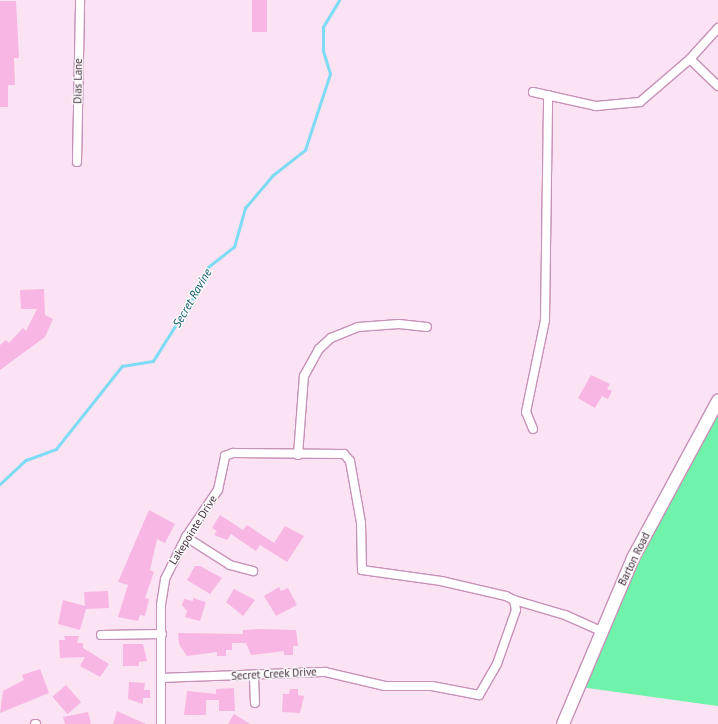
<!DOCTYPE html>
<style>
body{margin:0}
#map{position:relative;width:718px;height:724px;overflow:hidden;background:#fbe3f3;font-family:"PT Sans",sans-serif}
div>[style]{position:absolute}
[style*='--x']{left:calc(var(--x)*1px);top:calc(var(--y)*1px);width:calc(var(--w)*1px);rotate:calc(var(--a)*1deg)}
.green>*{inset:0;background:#6ff2aa}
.stream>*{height:2.5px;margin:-1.25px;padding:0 1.25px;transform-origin:1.25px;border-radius:1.25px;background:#7edbf4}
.building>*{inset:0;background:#f7b6e4;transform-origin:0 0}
.roads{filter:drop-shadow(1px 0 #c791b8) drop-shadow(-1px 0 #c791b8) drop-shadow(0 1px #c791b8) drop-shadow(0 -1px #c791b8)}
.street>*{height:8px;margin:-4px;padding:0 4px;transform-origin:4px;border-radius:4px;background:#fff}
.secondary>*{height:12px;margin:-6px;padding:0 6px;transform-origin:6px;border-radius:6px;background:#fff}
span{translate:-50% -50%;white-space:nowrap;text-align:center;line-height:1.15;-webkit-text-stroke:3px #f8f8f8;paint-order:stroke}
.street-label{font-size:11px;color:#473040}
.water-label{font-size:12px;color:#136172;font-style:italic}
</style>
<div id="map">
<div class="green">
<i style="clip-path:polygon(718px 406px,718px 706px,580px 687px,635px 560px)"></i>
</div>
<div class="stream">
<i style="--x:0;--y:484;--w:35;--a:-43"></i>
<i style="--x:26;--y:460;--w:32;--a:-20"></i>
<i style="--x:56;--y:449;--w:106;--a:-51.5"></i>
<i style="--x:122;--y:366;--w:31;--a:-9"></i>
<i style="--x:153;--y:361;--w:83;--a:-57.8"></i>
<i style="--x:197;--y:291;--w:26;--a:-65"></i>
<i style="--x:208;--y:267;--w:33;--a:-38"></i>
<i style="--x:234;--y:247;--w:41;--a:-74.2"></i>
<i style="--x:245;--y:208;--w:43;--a:-49.7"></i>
<i style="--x:273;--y:175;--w:41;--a:-38"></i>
<i style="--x:305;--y:150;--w:80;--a:-71.8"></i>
<i style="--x:330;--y:74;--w:24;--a:-107"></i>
<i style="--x:323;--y:51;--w:24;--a:-90"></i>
<i style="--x:323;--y:27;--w:31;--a:-59"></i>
</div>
<div class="building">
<i style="left:252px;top:0;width:15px;height:32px"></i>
<i style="clip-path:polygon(0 1px,16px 1px,19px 58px,14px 58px,15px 85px,8px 85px,8px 107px,0 107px)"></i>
<i style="clip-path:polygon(44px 289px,45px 315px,53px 319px,45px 337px,0 370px,0 345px,6px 340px,9px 343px,23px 328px,26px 331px,37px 309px,21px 309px,20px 290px)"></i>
<i style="clip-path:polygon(591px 375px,610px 384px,607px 389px,612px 391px,608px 399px,602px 396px,595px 408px,578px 398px)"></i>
<i style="clip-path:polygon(149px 510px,175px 524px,165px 543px,157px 539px,150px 570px,154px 572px,145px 598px,149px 599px,145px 616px,140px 615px,138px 621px,118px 617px,128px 585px,118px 582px)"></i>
<i style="clip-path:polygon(220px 515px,243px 530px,247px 525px,274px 543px,285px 526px,304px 536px,287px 562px,260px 545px,256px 551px,231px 534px,227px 540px,214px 535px,217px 531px,212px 528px)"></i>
<i style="clip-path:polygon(195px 566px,200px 566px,222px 578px,210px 594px,187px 580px)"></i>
<i style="clip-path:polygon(279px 587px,281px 591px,288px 588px,297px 605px,276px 616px,264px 596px)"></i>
<i style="clip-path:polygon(234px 589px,255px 600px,243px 616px,226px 602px)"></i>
<i style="clip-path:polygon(108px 591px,109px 608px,86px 609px,80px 630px,58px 624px,63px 600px,85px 606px,84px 592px)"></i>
<i style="clip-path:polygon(193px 598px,206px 602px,200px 621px,185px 617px,187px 611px,182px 605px,184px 599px,193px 601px)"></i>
<i style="clip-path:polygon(260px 629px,296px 630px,298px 646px,293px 646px,293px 655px,284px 655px,284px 651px,251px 655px,246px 643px,232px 643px,232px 650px,226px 650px,226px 656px,217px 656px,217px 652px,187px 656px,179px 644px,178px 633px,243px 634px,243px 630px)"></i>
<i style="clip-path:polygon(64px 636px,79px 636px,77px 643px,83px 643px,83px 648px,109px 664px,100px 677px,80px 666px,85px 657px,60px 658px,59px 640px,65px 640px)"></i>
<i style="clip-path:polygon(123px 644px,143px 644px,147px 661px,139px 662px,139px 666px,123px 666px)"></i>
<i style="clip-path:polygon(40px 669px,49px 693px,0 713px,3px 691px,24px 680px,22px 675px)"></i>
<i style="clip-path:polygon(129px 682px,145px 683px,144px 690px,150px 690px,150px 698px,143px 698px,143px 704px,128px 699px)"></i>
<i style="left:66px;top:685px;width:23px;height:18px;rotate:49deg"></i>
<i style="clip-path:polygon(234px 688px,235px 711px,219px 711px,219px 700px,206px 700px,206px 715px,184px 715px,187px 691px,216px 694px,216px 689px)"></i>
<i style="clip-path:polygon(290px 689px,298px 689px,298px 695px,304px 696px,300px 713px,282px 712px,283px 694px,289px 694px)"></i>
<i style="clip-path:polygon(117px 711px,130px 717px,146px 724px,113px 724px)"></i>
<i style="clip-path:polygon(88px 712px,91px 724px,65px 724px,63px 717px)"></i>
<i style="clip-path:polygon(234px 714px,250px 724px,228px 724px)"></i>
</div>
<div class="roads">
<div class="street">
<i style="--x:690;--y:59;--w:39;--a:44"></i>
<i style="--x:533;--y:92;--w:65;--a:12.5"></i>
<i style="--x:596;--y:106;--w:44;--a:-5.2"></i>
<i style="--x:640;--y:102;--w:66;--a:-40.7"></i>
<i style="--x:690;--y:59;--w:42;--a:-47.9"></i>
<i style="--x:77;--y:162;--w:162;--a:-88.9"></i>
<i style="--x:533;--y:429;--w:18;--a:-112"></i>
<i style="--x:526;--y:412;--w:94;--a:-78.3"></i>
<i style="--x:545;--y:320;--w:225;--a:-89.2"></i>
<i style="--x:298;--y:455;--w:79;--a:-85.7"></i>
<i style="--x:304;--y:376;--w:31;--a:-61"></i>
<i style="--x:319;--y:349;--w:16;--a:-43"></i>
<i style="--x:331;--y:338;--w:29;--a:-22"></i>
<i style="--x:358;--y:327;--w:41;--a:-4.2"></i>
<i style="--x:399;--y:324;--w:28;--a:6"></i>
<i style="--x:186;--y:537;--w:52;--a:32.5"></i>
<i style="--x:230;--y:565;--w:24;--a:15"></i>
<i style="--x:514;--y:600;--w:53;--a:16.4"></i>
<i style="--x:565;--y:615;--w:39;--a:24"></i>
<i style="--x:101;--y:635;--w:61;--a:-0.9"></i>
<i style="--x:254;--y:676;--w:27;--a:88"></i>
<i style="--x:35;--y:724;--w:1;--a:0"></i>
<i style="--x:161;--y:724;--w:119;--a:-90"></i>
<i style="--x:161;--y:605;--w:26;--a:-81"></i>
<i style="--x:165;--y:579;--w:47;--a:-63.4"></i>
<i style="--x:186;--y:537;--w:57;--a:-55.8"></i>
<i style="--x:218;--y:490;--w:35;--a:-78"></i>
<i style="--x:225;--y:456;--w:9;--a:-21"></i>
<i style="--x:233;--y:453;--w:111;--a:0.5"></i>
<i style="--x:344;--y:454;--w:9;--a:49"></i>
<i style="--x:350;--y:461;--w:63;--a:79.9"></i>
<i style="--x:361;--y:523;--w:47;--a:88.8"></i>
<i style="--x:362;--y:570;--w:80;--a:7.9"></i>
<i style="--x:441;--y:581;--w:67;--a:13"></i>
<i style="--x:506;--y:596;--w:9;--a:27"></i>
<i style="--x:514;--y:600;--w:10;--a:79"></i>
<i style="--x:516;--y:610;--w:57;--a:109.4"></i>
<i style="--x:497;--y:664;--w:36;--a:120"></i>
<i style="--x:479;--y:695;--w:48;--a:-169.2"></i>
<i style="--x:432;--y:686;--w:47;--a:180"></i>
<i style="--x:385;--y:686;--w:62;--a:-166.9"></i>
<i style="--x:325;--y:672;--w:162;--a:177.9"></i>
</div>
<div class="secondary">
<i style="--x:563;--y:724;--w:180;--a:-67.1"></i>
<i style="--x:633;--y:558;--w:179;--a:-61.6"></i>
</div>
</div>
<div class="street-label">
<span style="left:78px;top:81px;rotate:-89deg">Dias Lane</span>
<span style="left:193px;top:530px;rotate:-58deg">Lakepointe Drive</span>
<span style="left:634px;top:559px;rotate:-64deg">Barton Road</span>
<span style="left:274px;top:674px;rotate:-3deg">Secret Creek Drive</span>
</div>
<div class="water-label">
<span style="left:192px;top:298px;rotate:-60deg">Secret Ravine</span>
</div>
</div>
